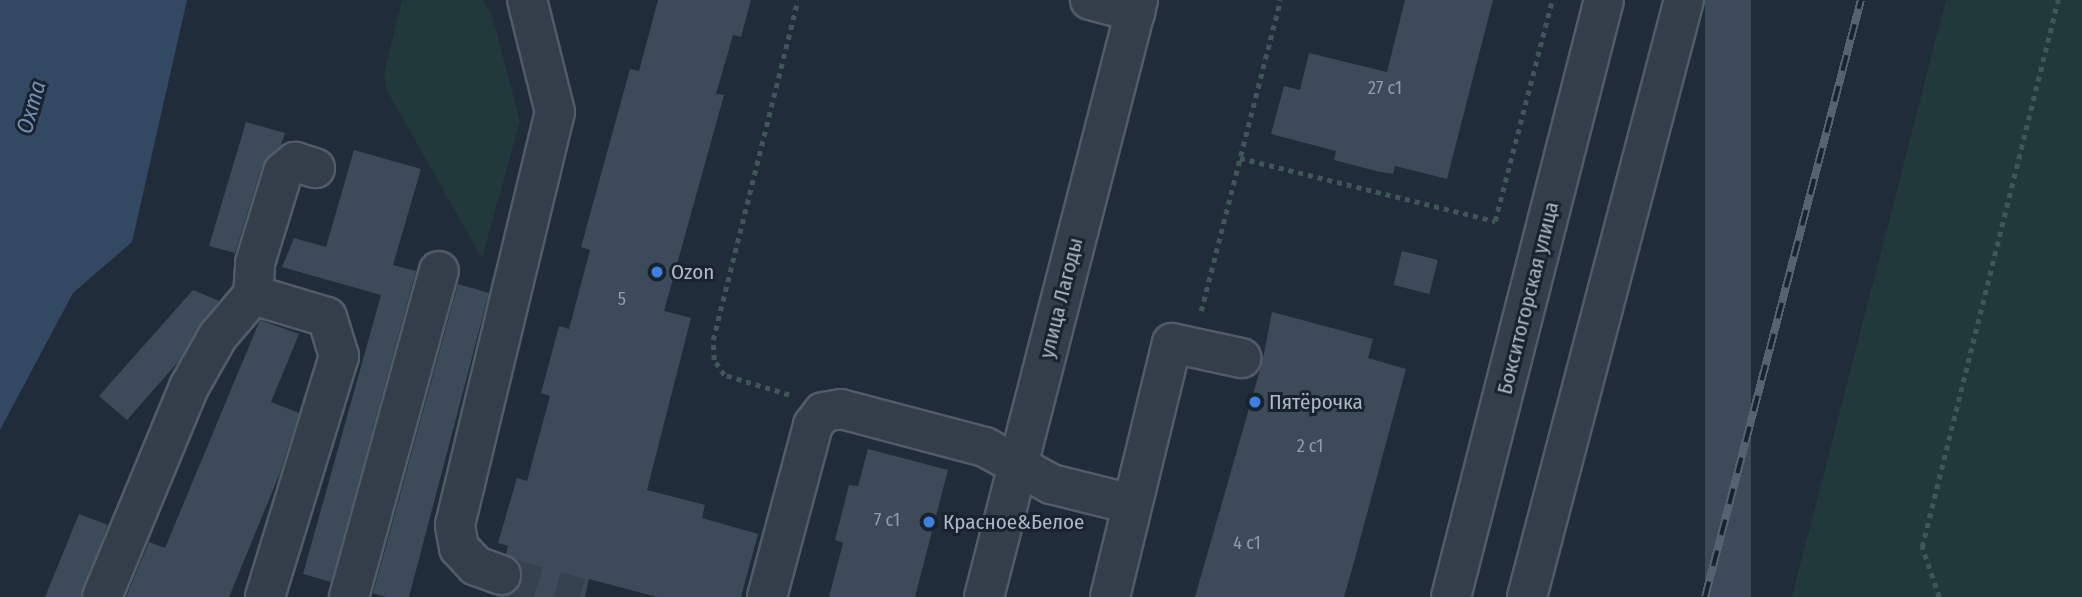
<!DOCTYPE html>
<meta charset="utf-8">
<style>
body{margin:0}
#map{position:relative;width:2082px;height:597px;overflow:hidden;background:#202c3a;font-family:"Fira Sans Condensed",sans-serif}
div>[style]{position:absolute}
[style*='--x']{left:calc(var(--x)*1px);top:calc(var(--y)*1px);width:calc(var(--w)*1px);rotate:calc(var(--a)*1deg)}
.green>*{inset:0;background:#22393b}
.water>*{inset:0;background:#324863}
.building>*{inset:0;background:#3c4a5a;transform-origin:0 0}
.minor-tunnel>*{height:38px;margin-top:-19px;transform-origin:0;background:repeating-linear-gradient(90deg,#35414f 0 38px,transparent 0 57px)}
.path>*{height:4.5px;margin-top:-2.25px;transform-origin:0;background:repeating-linear-gradient(90deg,#405658 0 5px,transparent 0 10px)}
.roads{filter:drop-shadow(2px 0 #515c68) drop-shadow(-2px 0 #515c68) drop-shadow(0 2px #515c68) drop-shadow(0 -2px #515c68)}
.minor>*{height:38px;margin:-19px;padding:0 19px;transform-origin:19px;border-radius:19px;background:#343e4a}
.rail>*{height:8px;margin-top:-4px;transform-origin:0;background:repeating-linear-gradient(90deg,#19232f 0 16px,#556272 0 32px);box-sizing:border-box;border-block:2px solid #556272}
.dots>*{width:19px;height:19px;translate:-50% -50%;box-sizing:border-box;border:4px solid #19232f;border-radius:50%}
span{translate:-50% -50%;white-space:nowrap;text-align:center;line-height:1.15;-webkit-text-stroke:6px #19232f;paint-order:stroke}
.number-label{font-size:18px;color:#929dac}
.number-label span{-webkit-text-stroke-width:0}
.poi-label{font-size:21px;color:#aeb9c7}
.left{translate:0 -50%;text-align:left}
.street-label{font-size:21px;color:#aeb9c7}
.water-label{font-size:23px;color:#7490b1;font-style:italic}
</style>
<div id="map">
<div class="green">
<i style="clip-path:polygon(402px 0,483px 0,492px 16px,520px 121px,482px 258px,386px 89px,384px 73px)"></i>
<i style="clip-path:polygon(1946px 0,2082px 0,2082px 597px,1792px 597px)"></i>
</div>
<div class="water">
<i style="clip-path:polygon(0 0,187px 0,132px 242px,73px 293px,0 430px)"></i>
</div>
<div class="building">
<i style="clip-path:polygon(658px 0,751px 0,741px 37px,733px 35px,716px 94px,724px 95px,664px 311px,691px 318px,647px 490px,705px 505px,702px 518px,758px 534px,741px 597px,657px 597px,589px 579px,585px 597px,495px 597px,515px 592px,522px 582px,518px 561px,506px 554px,508px 546px,498px 543px,517px 478px,527px 481px,550px 396px,541px 393px,559px 326px,569px 329px,590px 250px,581px 247px,630px 69px,639px 71px)"></i>
<i style="clip-path:polygon(1405px 0,1493px 0,1447px 179px,1395px 166px,1393px 174px,1376px 171px,1334px 160px,1336px 151px,1271px 134px,1284px 86px,1300px 90px,1309px 53px,1387px 72px)"></i>
<i style="left:1705px;top:0;width:46px;height:617px"></i>
<i style="clip-path:polygon(246px 122px,285px 133px,281px 145px,262px 166px,235px 253px,209px 246px)"></i>
<i style="clip-path:polygon(354px 150px,421px 169px,393px 265px,416px 271px,331px 582px,303px 574px,381px 295px,282px 267px,294px 238px,326px 247px)"></i>
<i style="left:1402px;top:251px;width:37px;height:35px;rotate:14deg"></i>
<i style="clip-path:polygon(458px 284px,489px 293px,409px 597px,385px 597px,373px 593px)"></i>
<i style="clip-path:polygon(193px 290px,219px 301px,178px 362px,127px 420px,99px 396px)"></i>
<i style="clip-path:polygon(1272px 312px,1373px 339px,1368px 358px,1406px 369px,1354px 562px,1344px 597px,1195px 597px,1262px 363px)"></i>
<i style="clip-path:polygon(260px 320px,299px 334px,271px 402px,299px 413px,280px 473px,229px 597px,126px 597px,149px 542px,165px 548px)"></i>
<i style="clip-path:polygon(868px 449px,948px 470px,915px 597px,829px 597px,843px 543px,835px 540px,849px 485px,858px 486px)"></i>
<i style="clip-path:polygon(79px 514px,108px 525px,81px 597px,45px 597px)"></i>
</div>
<div class="minor-tunnel">
<i style="--x:501;--y:575;--w:82;--a:15.6"></i>
</div>
<div class="path">
<i style="--x:1240;--y:158;--w:263;--a:13.9"></i>
<i style="--x:1495;--y:221;--w:228;--a:-75.5"></i>
<i style="--x:1201;--y:311;--w:321;--a:-75.7"></i>
<i style="--x:789;--y:395;--w:68;--a:-162.9"></i>
<i style="--x:724;--y:375;--w:18;--a:-124"></i>
<i style="--x:714;--y:360;--w:20;--a:-93"></i>
<i style="--x:713;--y:340;--w:350;--a:-76"></i>
<i style="--x:1939;--y:597;--w:53;--a:-108.8"></i>
<i style="--x:1922;--y:547;--w:564;--a:-76.04"></i>
</div>
<div class="roads">
<div class="minor">
<i style="--x:1090;--y:0;--w:47;--a:14.9"></i>
<i style="--x:253;--y:295;--w:77;--a:16.6"></i>
<i style="--x:327;--y:317;--w:41;--a:72.9"></i>
<i style="--x:339;--y:356;--w:252;--a:107.1"></i>
<i style="--x:501;--y:575;--w:27;--a:-160"></i>
<i style="--x:476;--y:566;--w:25;--a:-133"></i>
<i style="--x:459;--y:548;--w:23;--a:-100"></i>
<i style="--x:455;--y:525;--w:425;--a:-76.4"></i>
<i style="--x:555;--y:112;--w:115;--a:-104"></i>
<i style="--x:102;--y:597;--w:227;--a:-67.5"></i>
<i style="--x:189;--y:387;--w:59;--a:-60.4"></i>
<i style="--x:218;--y:336;--w:54;--a:-49.5"></i>
<i style="--x:253;--y:295;--w:32;--a:-86"></i>
<i style="--x:255;--y:263;--w:95;--a:-72.9"></i>
<i style="--x:283;--y:172;--w:16;--a:-40"></i>
<i style="--x:295;--y:162;--w:21;--a:17"></i>
<i style="--x:349;--y:597;--w:338;--a:-74.6"></i>
<i style="--x:767;--y:597;--w:178;--a:-75"></i>
<i style="--x:813;--y:425;--w:16;--a:-52"></i>
<i style="--x:823;--y:412;--w:18;--a:-9"></i>
<i style="--x:841;--y:409;--w:149;--a:14.8"></i>
<i style="--x:985;--y:447;--w:76;--a:29.3"></i>
<i style="--x:1051;--y:484;--w:83;--a:13.9"></i>
<i style="--x:984;--y:597;--w:617;--a:-75.54"></i>
<i style="--x:1110;--y:597;--w:261;--a:-76.3"></i>
<i style="--x:1172;--y:343;--w:71;--a:12.3"></i>
<i style="--x:1451;--y:597;--w:616;--a:-75.63"></i>
<i style="--x:1527;--y:597;--w:617;--a:-75.27"></i>
</div>
</div>
<div class="rail">
<i style="--x:1705;--y:597;--w:617;--a:-75.36"></i>
</div>
<div class="dots">
<i style="left:657px;top:272px;background:#3f7fe0"></i>
<i style="left:1255px;top:402px;background:#3f7fe0"></i>
<i style="left:929px;top:522px;background:#3f7fe0"></i>
</div>
<div class="number-label">
<span style="left:1385px;top:88px">27 с1</span>
<span style="left:622px;top:299px">5</span>
<span style="left:1310px;top:446px">2 с1</span>
<span style="left:887px;top:520px">7 с1</span>
<span style="left:1247px;top:543px">4 с1</span>
</div>
<div class="poi-label">
<span class="left" style="left:671px;top:272px">Ozon</span>
<span class="left" style="left:1269px;top:402px">Пятёрочка</span>
<span class="left" style="left:943px;top:522px">Красное&amp;Белое</span>
</div>
<div class="street-label">
<span style="left:1061px;top:298px;rotate:-76deg">улица Лагоды</span>
<span style="left:1528px;top:298px;rotate:-76deg">Бокситогорская улица</span>
</div>
<div class="water-label">
<span style="left:31px;top:107px;rotate:-74deg">Охта</span>
</div>
</div>
